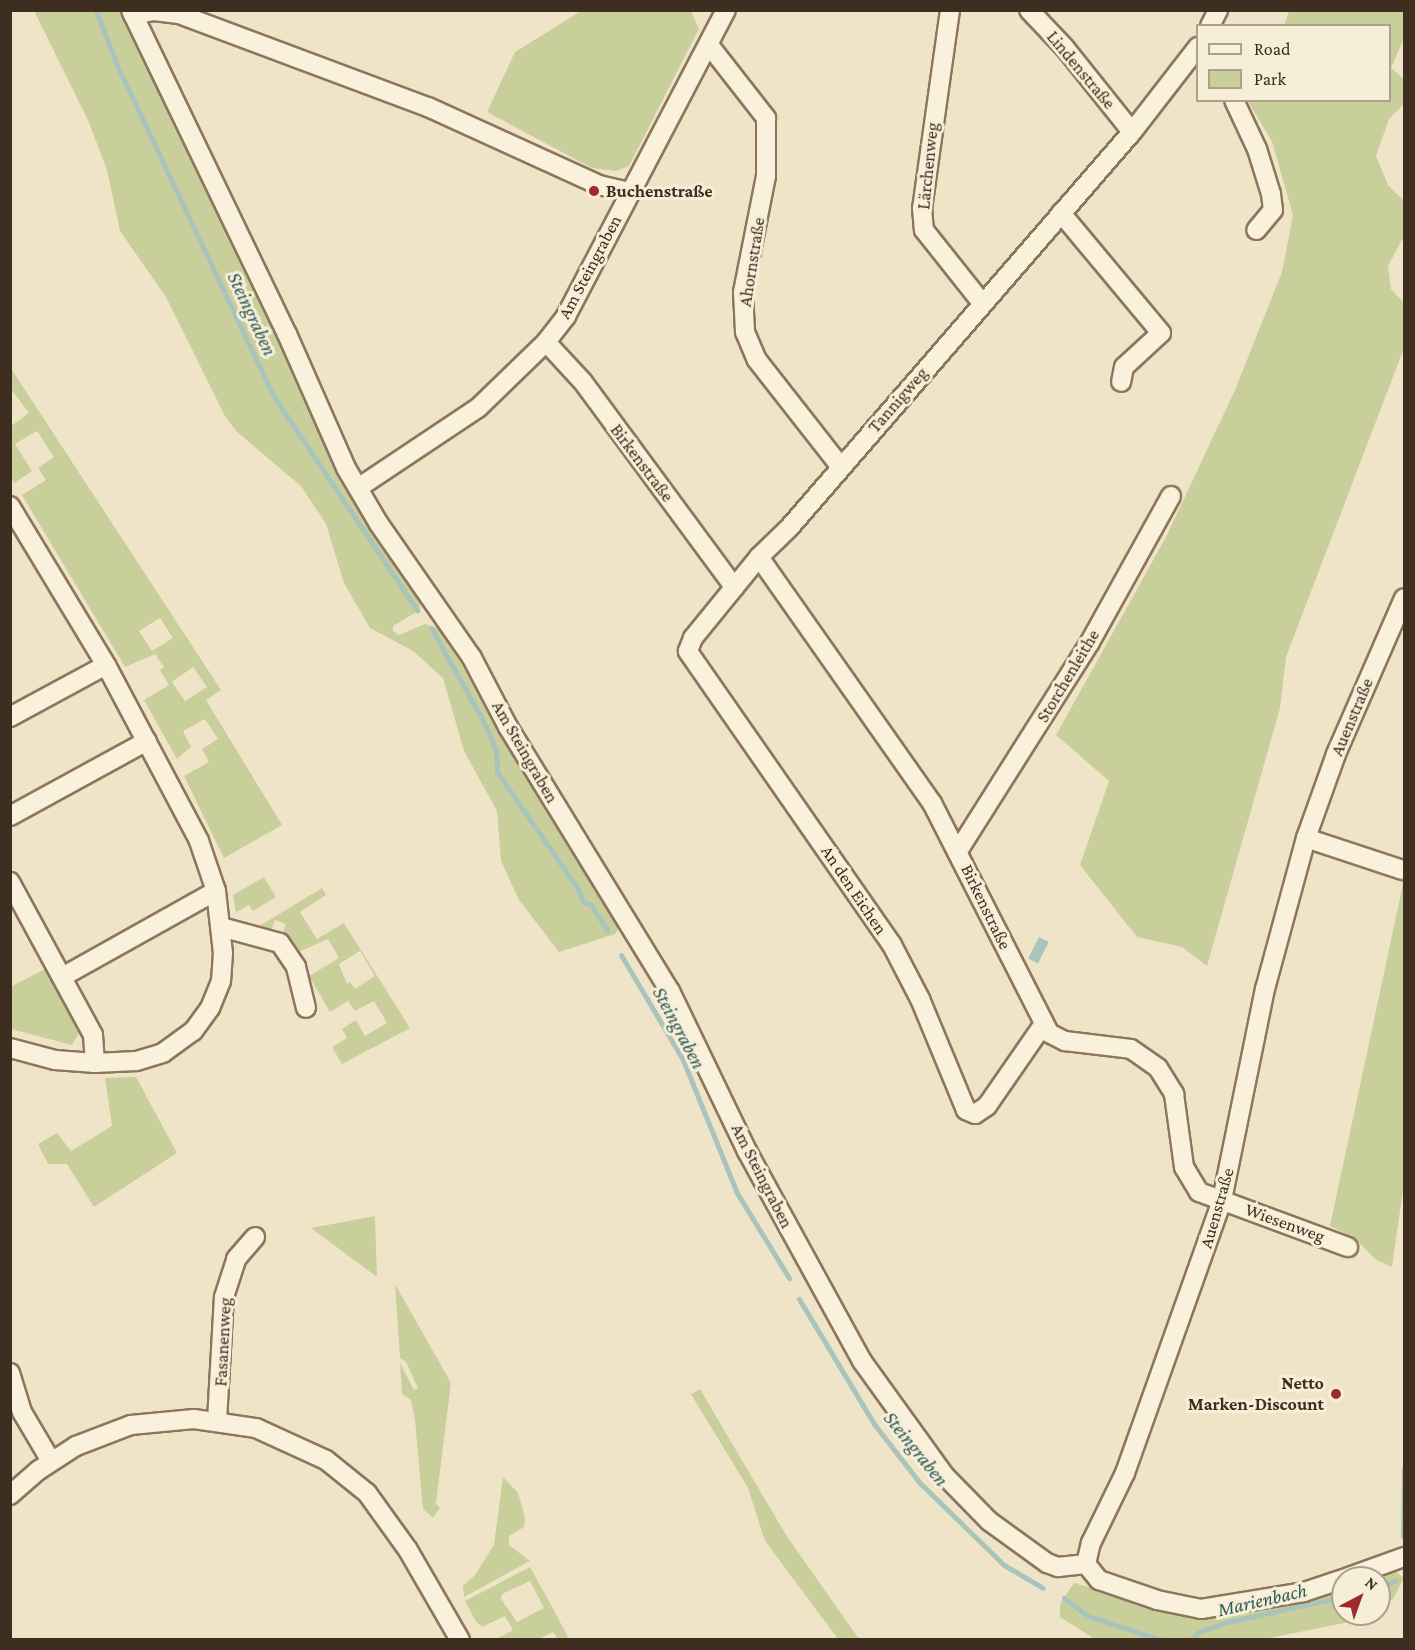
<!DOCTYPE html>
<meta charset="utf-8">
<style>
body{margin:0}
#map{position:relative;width:1415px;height:1650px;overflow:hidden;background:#f0e4c8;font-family:"Crimson Pro",serif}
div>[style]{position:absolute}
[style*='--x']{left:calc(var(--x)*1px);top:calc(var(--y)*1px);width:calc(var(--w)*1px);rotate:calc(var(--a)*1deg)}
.green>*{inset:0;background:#c9cf9b}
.water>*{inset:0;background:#a9c4bc;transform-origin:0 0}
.stream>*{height:5px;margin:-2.5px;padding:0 2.5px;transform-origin:2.5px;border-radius:2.5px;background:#a9c4bc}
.roads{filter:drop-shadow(2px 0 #8d765c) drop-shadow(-2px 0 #8d765c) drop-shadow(0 2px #8d765c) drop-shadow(0 -2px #8d765c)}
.minor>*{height:18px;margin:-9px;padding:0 9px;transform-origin:9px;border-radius:9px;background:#faf1dc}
.dots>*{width:16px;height:16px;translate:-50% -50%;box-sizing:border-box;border:3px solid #f7eed8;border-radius:50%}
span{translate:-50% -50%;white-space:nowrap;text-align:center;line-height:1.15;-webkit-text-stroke:6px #f7eed8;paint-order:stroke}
.street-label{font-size:18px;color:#3d2e20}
.poi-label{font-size:18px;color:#3d2e20;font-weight:700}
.left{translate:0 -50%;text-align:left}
.right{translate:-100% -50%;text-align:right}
.water-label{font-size:20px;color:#2f5d5a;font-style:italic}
.frame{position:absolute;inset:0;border:12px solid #3d2e20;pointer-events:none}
.legend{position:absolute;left:1196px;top:24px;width:195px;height:78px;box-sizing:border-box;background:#f7eed8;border:2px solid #ada18e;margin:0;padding:8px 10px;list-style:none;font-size:18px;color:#3d2e20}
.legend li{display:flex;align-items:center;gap:12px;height:30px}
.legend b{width:30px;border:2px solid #ada18e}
.north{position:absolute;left:1331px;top:1566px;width:60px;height:60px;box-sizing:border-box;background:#f7eed8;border:2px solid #ada18e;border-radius:50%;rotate:41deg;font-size:16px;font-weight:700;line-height:24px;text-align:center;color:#3d2e20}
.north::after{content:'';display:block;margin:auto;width:21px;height:27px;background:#9e2a2b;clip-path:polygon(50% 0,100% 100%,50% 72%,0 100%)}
</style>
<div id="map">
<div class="green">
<i style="clip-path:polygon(34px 11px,120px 11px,420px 597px,420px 610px,393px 626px,393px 631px,399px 635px,425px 624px,440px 629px,620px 926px,615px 934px,559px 952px,519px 900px,501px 861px,497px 811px,464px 751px,443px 678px,413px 651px,370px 628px,344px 583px,326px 524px,301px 486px,237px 432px,225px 416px,166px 297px,120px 231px,107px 170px,88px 120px)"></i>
<i style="clip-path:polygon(691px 11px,699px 29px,629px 166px,616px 171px,592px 168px,487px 112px,515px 52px,581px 11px)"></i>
<i style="clip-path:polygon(1289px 11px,1404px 11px,1404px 38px,1391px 68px,1404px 79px,1404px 104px,1389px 119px,1376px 156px,1388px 185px,1404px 201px,1404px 236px,1388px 266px,1391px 289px,1404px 303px,1404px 348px,1286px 657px,1280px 708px,1207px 966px,1182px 947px,1137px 937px,1080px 865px,1109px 781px,1056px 735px,1166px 537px,1235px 390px,1282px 272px,1293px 215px,1272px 142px,1248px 101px,1390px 100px,1390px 26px,1284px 25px)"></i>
<i style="clip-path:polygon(evenodd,10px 367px,221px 690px,206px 700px,282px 825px,224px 858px,184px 776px,209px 762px,202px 749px,218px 739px,205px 719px,183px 731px,191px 747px,177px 759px,144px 700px,169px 685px,160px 670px,164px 667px,155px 654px,125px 667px,22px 495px,46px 480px,38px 468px,54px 457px,37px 431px,15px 444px,32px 471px,14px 483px,11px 477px,11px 426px,29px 413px,11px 389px,10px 367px,160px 618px,173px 638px,152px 651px,139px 631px,160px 618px,10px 367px,193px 667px,207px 687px,185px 701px,172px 682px,193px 667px)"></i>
<i style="clip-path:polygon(264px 877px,276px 897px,253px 911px,249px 905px,236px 912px,233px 895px)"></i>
<i style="clip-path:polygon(1404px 879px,1404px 1183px,1392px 1267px,1375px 1259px,1355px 1238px,1330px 1226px)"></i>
<i style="clip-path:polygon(evenodd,322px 888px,326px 895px,300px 912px,317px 939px,344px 923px,410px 1028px,342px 1064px,332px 1047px,347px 1038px,342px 1029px,356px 1020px,365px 1036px,387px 1023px,374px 1001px,355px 1011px,348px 1001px,330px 1012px,309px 976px,339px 958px,328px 939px,296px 953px,282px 935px,286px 924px,275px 920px,271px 931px,256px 928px,322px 888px,360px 951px,375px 976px,355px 989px,350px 982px,347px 984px,339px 964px,360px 951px)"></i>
<i style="clip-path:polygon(45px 969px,74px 1022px,79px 1020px,81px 1030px,72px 1045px,11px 1029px,10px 987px)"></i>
<i style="clip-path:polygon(136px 1077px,177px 1153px,94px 1207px,67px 1164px,48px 1164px,38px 1144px,57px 1133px,71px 1151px,112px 1126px,105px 1078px)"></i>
<i style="clip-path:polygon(375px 1216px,377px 1277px,311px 1228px)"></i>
<i style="clip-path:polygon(395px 1284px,451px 1383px,436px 1504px,440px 1508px,433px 1518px,423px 1509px,415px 1420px,411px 1400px,402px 1394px,400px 1363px,414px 1390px,418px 1388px,406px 1362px,400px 1358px)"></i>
<i style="clip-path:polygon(700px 1389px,786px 1535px,859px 1639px,838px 1639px,765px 1541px,748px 1488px,691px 1394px)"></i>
<i style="clip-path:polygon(503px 1477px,518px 1493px,525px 1517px,524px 1527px,509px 1536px,509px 1545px,530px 1561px,464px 1597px,463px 1586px,475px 1575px,494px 1545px)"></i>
<i style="clip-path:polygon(evenodd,530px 1567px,556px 1614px,569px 1639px,558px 1639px,553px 1632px,539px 1639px,496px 1639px,513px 1630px,505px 1616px,482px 1627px,475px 1620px,465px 1601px,530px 1567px,530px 1581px,544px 1608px,517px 1622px,501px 1599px,502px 1594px,530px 1581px)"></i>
<i style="clip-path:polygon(1394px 1570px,1404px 1578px,1393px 1599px,1379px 1606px,1376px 1578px)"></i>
<i style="clip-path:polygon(1074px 1583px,1204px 1619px,1263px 1610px,1343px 1588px,1343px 1614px,1365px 1614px,1349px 1622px,1260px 1640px,1095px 1639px,1060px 1617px,1060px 1604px)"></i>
</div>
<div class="water">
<i style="left:1039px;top:937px;width:11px;height:24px;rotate:27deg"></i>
</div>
<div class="stream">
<i style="--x:96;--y:10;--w:57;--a:69.3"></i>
<i style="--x:116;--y:63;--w:369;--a:64.7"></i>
<i style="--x:274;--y:397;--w:257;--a:56.1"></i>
<i style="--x:431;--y:628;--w:112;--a:60.7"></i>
<i style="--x:486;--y:726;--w:27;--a:68"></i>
<i style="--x:496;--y:751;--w:21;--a:87"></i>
<i style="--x:497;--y:772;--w:142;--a:55.3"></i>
<i style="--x:578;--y:889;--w:14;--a:69"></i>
<i style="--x:583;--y:902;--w:9;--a:21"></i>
<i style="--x:591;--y:905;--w:30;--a:57"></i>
<i style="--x:621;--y:955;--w:122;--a:59.4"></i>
<i style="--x:683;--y:1060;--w:144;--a:67.9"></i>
<i style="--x:737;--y:1193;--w:100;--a:58.5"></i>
<i style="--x:799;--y:1299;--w:146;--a:59"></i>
<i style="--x:874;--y:1424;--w:75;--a:52.1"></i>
<i style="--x:920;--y:1483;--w:117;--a:44.3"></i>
<i style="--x:1004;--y:1565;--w:45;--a:30.5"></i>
<i style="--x:1403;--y:1536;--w:68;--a:-89.2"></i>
<i style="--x:1379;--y:1587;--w:17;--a:-21"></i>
<i style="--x:1064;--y:1598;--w:30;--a:37"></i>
<i style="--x:1088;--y:1616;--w:78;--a:18"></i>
<i style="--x:1191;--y:1640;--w:11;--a:-45"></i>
<i style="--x:1199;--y:1632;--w:30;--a:-20"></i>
<i style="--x:1227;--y:1622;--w:119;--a:-12.2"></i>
</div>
<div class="roads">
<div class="minor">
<i style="--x:131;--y:10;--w:360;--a:64.3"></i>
<i style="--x:287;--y:334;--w:146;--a:66.2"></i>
<i style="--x:346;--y:468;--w:65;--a:59.5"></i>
<i style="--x:379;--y:524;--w:163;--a:55.2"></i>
<i style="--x:472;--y:658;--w:78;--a:62.4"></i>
<i style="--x:508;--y:727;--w:310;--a:58.5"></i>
<i style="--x:670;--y:991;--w:178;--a:64.3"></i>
<i style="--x:747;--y:1151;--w:239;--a:61.3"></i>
<i style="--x:862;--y:1361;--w:142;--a:54.2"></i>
<i style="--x:945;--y:1476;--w:63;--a:45.6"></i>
<i style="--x:989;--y:1521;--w:72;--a:35.9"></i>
<i style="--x:1047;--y:1563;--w:12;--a:20"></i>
<i style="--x:1058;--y:1567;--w:28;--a:-6"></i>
<i style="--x:950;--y:10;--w:200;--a:98"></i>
<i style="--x:922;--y:208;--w:22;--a:85"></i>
<i style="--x:924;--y:230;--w:93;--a:51.5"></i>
<i style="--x:1029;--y:10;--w:52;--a:46.5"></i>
<i style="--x:1065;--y:48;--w:107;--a:51.4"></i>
<i style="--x:133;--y:15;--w:21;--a:-11"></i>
<i style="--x:154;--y:11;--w:25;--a:7"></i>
<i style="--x:179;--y:14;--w:266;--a:20.5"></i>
<i style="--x:428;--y:107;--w:188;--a:24.5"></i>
<i style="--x:599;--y:185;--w:31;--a:13"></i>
<i style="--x:1210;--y:26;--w:18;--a:-63"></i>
<i style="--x:709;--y:45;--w:93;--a:52"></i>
<i style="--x:766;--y:118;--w:58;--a:90"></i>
<i style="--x:766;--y:176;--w:118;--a:101.2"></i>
<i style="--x:743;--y:292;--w:40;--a:87.1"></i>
<i style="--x:745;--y:332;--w:30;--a:67"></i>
<i style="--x:757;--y:360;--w:136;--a:51.9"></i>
<i style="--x:1234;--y:100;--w:54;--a:64.9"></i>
<i style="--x:1257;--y:149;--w:47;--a:72.7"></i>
<i style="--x:1271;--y:194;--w:16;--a:83"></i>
<i style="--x:1273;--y:210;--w:26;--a:130"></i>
<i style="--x:1061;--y:213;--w:156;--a:50.2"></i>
<i style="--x:1161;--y:333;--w:50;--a:137.4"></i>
<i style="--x:1124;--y:367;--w:15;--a:101"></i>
<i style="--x:546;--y:342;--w:54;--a:47.2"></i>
<i style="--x:583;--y:382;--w:255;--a:53.6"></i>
<i style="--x:358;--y:488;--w:144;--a:-33.7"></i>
<i style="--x:478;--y:408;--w:95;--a:-44.1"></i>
<i style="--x:546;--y:342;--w:33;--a:-52"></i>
<i style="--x:566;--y:316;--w:345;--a:-62.4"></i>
<i style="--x:10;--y:506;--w:186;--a:58.9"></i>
<i style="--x:106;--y:665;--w:199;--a:62.1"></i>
<i style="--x:199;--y:841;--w:53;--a:71.2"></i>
<i style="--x:216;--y:891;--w:62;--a:83.6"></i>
<i style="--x:223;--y:953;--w:28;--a:94"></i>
<i style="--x:221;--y:981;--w:29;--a:112"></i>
<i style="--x:210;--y:1008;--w:29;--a:126"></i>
<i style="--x:193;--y:1031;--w:37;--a:144"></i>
<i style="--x:163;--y:1053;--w:28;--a:163"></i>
<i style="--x:136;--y:1061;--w:41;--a:177.2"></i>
<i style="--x:95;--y:1063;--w:40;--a:-175.7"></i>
<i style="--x:55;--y:1060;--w:47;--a:-165.1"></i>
<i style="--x:759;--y:557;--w:301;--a:54.9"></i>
<i style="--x:932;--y:803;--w:258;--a:63"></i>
<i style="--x:1049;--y:1033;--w:18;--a:27"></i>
<i style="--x:1065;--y:1041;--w:66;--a:6.9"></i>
<i style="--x:1131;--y:1049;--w:33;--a:35"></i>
<i style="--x:1158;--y:1068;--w:31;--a:58"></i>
<i style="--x:1174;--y:1094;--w:74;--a:82.2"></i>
<i style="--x:1184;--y:1167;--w:29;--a:59"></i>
<i style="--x:1199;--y:1192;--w:159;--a:20.3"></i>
<i style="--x:10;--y:717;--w:109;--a:-28.4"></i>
<i style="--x:10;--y:816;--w:156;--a:-28.7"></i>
<i style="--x:1306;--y:838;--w:102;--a:18.3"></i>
<i style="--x:958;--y:851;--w:247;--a:-57.7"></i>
<i style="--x:1090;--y:642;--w:167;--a:-61"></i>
<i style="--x:10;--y:882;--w:174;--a:61.5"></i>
<i style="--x:93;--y:1035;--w:28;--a:86"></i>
<i style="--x:221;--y:927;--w:61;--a:15.2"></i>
<i style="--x:280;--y:943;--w:29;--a:56"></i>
<i style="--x:296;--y:967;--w:42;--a:76.3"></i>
<i style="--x:62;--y:977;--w:176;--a:-29.2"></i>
<i style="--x:1043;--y:1025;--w:98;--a:124.7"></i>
<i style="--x:987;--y:1106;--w:14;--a:146"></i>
<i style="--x:975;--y:1114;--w:10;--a:-156"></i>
<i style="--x:966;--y:1110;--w:120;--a:-112.5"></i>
<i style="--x:920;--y:999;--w:61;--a:-117.4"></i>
<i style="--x:892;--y:945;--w:358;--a:-124.8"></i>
<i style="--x:688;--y:651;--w:14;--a:-69"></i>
<i style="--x:693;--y:638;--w:104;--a:-50.8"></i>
<i style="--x:759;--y:557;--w:42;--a:-44"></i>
<i style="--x:789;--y:528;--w:524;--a:-49.1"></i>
<i style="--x:1132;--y:132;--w:108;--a:-52.2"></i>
<i style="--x:10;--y:1373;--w:41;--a:72.9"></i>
<i style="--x:22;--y:1412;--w:57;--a:59.4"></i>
<i style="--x:217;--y:1421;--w:124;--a:-86.8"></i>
<i style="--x:224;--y:1297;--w:40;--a:-72"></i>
<i style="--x:236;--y:1259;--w:29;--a:-49"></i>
<i style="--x:10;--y:1495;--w:38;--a:-41"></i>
<i style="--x:39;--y:1470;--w:44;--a:-33"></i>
<i style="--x:76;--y:1446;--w:59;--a:-20.9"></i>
<i style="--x:131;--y:1425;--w:63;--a:-5.4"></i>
<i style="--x:194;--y:1419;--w:63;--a:8.3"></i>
<i style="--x:256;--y:1428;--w:77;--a:24.6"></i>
<i style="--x:326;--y:1460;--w:53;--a:38.8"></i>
<i style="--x:367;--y:1493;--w:70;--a:54.3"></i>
<i style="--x:408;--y:1550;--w:104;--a:60"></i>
<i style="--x:1086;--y:1564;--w:22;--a:-77"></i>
<i style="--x:1091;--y:1543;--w:78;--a:-64.1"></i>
<i style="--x:1125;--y:1473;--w:290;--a:-70.4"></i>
<i style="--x:1222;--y:1200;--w:215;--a:-78.5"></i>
<i style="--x:1265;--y:989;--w:156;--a:-74.8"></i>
<i style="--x:1306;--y:838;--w:89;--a:-70.3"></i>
<i style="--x:1336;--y:754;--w:170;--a:-66.4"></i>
<i style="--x:1086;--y:1564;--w:21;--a:51"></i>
<i style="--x:1099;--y:1580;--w:61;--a:19"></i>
<i style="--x:1157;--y:1600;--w:45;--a:11.6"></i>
<i style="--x:1201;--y:1609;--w:104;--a:-9.4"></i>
<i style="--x:1304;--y:1592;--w:41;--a:-18.4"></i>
<i style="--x:1346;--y:1578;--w:62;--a:-19.9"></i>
</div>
</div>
<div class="dots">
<i style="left:594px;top:191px;background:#9e2a2b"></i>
<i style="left:1336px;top:1394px;background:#9e2a2b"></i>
</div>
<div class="street-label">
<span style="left:1081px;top:70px;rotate:50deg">Lindenstraße</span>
<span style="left:928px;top:166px;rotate:-84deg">Lärchenweg</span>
<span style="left:752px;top:262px;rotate:-81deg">Ahornstraße</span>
<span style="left:590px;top:267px;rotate:-62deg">Am Steingraben</span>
<span style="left:898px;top:400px;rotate:-49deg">Tannigweg</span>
<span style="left:642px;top:463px;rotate:53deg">Birkenstraße</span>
<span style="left:1068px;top:676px;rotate:-59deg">Storchenleithe</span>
<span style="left:1352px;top:717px;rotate:-67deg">Auenstraße</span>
<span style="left:525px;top:752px;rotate:60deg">Am Steingraben</span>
<span style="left:854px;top:890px;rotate:56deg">An den Eichen</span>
<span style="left:986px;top:907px;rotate:64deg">Birkenstraße</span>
<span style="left:762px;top:1176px;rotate:63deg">Am Steingraben</span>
<span style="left:1217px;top:1208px;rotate:-74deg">Auenstraße</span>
<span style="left:1285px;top:1223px;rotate:20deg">Wiesenweg</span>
<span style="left:223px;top:1342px;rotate:-87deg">Fasanenweg</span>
</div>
<div class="poi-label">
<span class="left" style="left:606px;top:191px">Buchenstraße</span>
<span class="right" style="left:1324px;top:1394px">Netto<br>Marken-Discount</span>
</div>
<div class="water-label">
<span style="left:252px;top:314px;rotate:65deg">Steingraben</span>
<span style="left:679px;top:1028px;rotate:62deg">Steingraben</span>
<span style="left:916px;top:1449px;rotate:51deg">Steingraben</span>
<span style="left:1262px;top:1600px;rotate:-13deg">Marienbach</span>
</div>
<div class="frame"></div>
<ul class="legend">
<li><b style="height:8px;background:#faf1dc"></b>Road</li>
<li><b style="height:16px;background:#c9cf9b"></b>Park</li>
</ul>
<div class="north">N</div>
</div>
